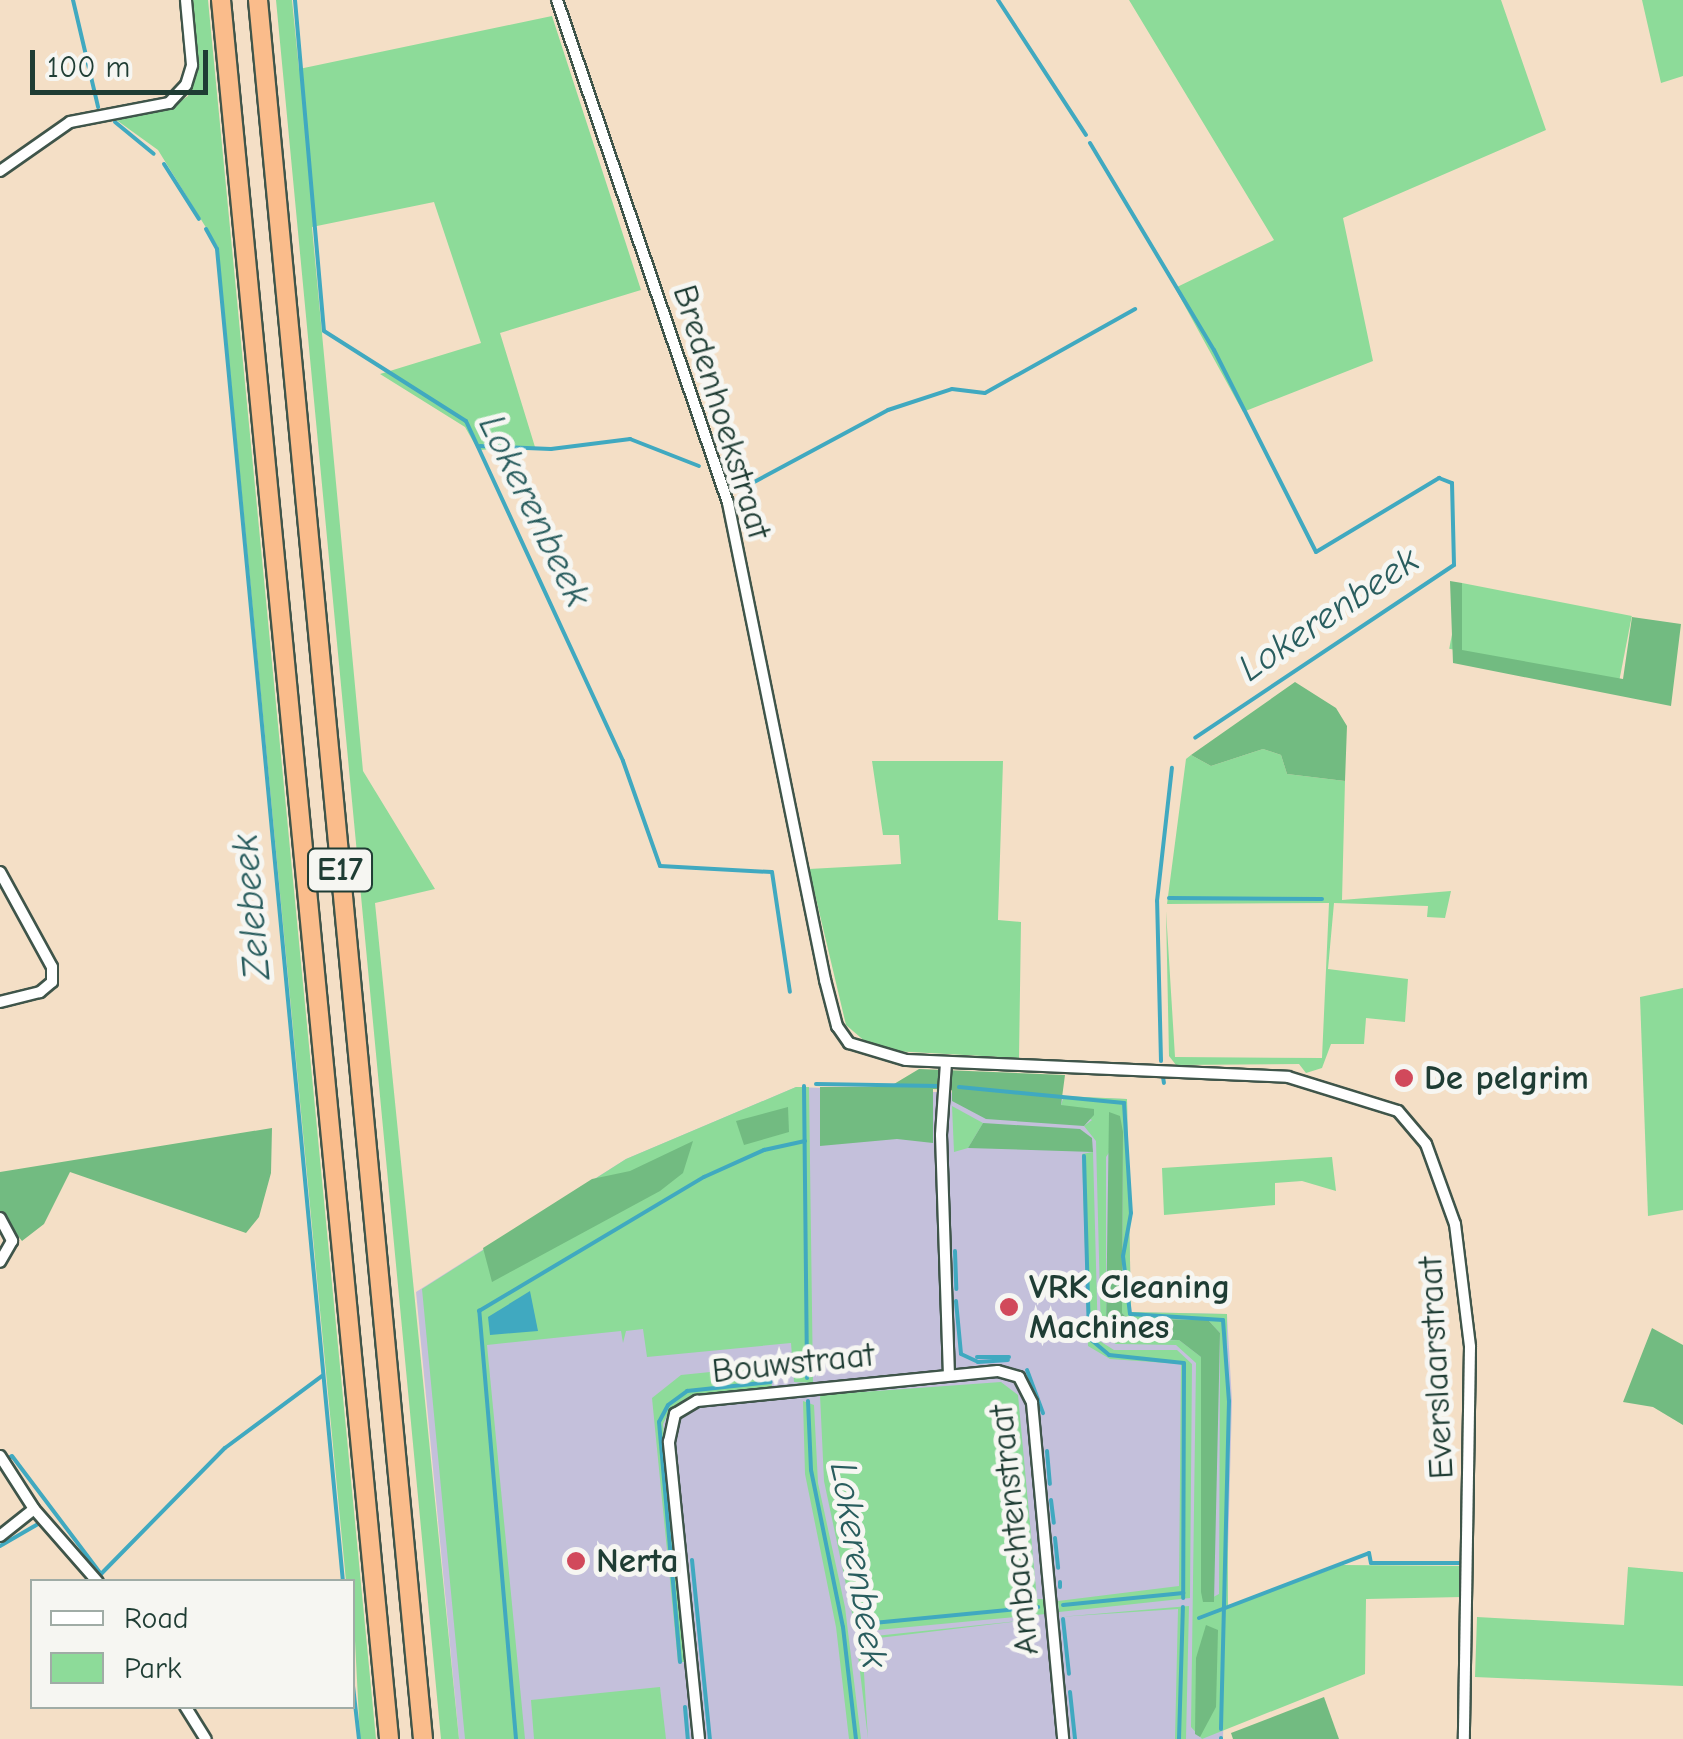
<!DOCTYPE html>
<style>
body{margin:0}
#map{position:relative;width:1683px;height:1739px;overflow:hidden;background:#f4dfc6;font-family:"Comic Neue",sans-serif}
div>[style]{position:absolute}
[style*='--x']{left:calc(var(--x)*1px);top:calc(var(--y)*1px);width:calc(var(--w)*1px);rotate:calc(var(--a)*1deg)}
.industrial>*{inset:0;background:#c4c0db}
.green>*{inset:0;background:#8ddb99;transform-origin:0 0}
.forest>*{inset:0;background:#72bb81}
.water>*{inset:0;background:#40a9c0}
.stream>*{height:4px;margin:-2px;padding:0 2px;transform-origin:2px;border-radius:2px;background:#40a9c0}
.roads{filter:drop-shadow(2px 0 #3f554a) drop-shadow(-2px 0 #3f554a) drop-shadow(0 2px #3f554a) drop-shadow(0 -2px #3f554a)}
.street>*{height:10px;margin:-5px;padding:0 5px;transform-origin:5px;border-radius:5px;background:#fff}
.highway>*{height:18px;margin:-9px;padding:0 9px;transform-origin:9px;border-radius:9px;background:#fabc8b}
.dots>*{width:28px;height:28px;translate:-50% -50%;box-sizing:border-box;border:5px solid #f6f6f2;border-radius:50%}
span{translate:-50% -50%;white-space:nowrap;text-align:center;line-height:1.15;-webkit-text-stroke:10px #f6f6f2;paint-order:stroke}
.shield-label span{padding:2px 8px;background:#f6f6f2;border:2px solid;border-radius:8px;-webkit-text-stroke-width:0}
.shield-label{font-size:32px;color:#1f3d34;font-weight:700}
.street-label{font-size:35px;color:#1f3d34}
.poi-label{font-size:35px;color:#1f3d34;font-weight:700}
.left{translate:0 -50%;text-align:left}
.water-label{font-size:38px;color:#295d5e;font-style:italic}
.legend{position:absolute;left:30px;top:1579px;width:325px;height:130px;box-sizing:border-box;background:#f6f6f2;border:2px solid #a0aca6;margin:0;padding:12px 18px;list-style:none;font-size:30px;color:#1f3d34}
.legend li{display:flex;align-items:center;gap:20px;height:50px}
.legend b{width:50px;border:2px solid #a0aca6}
.scale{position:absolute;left:30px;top:50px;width:178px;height:45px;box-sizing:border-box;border:5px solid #1f3d34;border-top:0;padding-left:12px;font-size:30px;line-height:35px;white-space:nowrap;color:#1f3d34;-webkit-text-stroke:8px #f6f6f2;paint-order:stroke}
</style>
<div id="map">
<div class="industrial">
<i style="clip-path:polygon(796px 1087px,1127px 1099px,1131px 1312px,1227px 1314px,1232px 1401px,1223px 1739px,459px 1739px,416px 1292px,626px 1159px)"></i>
</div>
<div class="green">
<i style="clip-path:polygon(193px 0,208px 0,376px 1739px,360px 1739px,352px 1582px,346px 1581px,218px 247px,158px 150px,115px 119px,167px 110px,188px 96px,199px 66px)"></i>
<i style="clip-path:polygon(276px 0,292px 0,299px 69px,552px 16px,641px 290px,500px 333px,535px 447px,478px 450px,465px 427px,380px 374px,481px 343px,434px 202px,312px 227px,363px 771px,435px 889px,375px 903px,459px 1739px,441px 1739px)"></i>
<i style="clip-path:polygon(1129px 0,1501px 0,1546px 130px,1343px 218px,1373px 361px,1243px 412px,1175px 288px,1274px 240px)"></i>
<i style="clip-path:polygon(1642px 0,1683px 0,1683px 76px,1661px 83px)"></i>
<i style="left:1462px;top:583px;width:173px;height:67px;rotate:11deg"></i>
<i style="clip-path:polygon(1263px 749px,1281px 755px,1287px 774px,1345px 781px,1342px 900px,1451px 891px,1445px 918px,1427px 917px,1428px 906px,1334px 903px,1328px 969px,1408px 979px,1405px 1022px,1366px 1018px,1364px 1044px,1331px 1044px,1322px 1068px,1306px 1073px,1299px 1064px,1176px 1065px,1169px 1056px,1166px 911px,1175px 1057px,1322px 1058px,1329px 903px,1167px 904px,1186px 759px,1191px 755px,1211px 766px)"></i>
<i style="clip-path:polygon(872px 761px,1003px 761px,998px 920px,1021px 922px,1019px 1058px,875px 1050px,846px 1025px,809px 869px,901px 864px,899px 835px,883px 835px)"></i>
<i style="clip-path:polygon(1683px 988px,1683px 1210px,1648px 1216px,1640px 997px)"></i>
<i style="clip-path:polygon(796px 1087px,809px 1087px,813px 1383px,794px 1382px,791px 1343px,647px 1357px,643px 1329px,626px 1331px,623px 1343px,621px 1331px,487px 1345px,525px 1739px,465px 1739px,422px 1289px,626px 1159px)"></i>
<i style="clip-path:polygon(evenodd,1064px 1096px,1127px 1099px,1131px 1312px,1227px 1314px,1228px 1608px,1342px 1565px,1462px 1566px,1462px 1597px,1366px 1599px,1365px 1674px,1202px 1739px,1191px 1727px,1196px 1363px,1176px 1345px,1116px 1344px,1101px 1335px,1096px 1141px,1084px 1126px,1092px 1120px,1061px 1105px,1064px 1096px,1123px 1132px,1122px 1313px,1128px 1319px,1208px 1320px,1220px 1333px,1219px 1594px,1204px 1602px,1201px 1357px,1179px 1340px,1147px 1341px,1106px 1328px,1106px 1157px,1123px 1132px)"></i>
<i style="clip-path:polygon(952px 1106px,983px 1123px,968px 1148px,954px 1152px)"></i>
<i style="clip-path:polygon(1093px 1152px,1098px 1340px,1114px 1350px,1177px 1350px,1192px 1364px,1190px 1598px,1059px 1612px,1058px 1601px,1179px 1586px,1181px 1364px,1110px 1359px,1088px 1346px,1082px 1154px)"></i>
<i style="clip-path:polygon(1332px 1157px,1336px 1191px,1302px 1181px,1275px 1183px,1275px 1205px,1164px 1215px,1162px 1168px)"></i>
<i style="clip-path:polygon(769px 1366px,772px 1387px,692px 1395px,671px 1408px,663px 1424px,685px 1662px,678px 1662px,652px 1398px,681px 1375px)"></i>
<i style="clip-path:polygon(1001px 1382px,1018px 1395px,1037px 1599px,1044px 1599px,1046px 1614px,856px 1632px,824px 1481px,820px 1395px)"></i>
<i style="clip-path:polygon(803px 1401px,814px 1405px,818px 1483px,845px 1607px,861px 1739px,849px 1739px,836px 1627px,805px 1474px)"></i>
<i style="clip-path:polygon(1628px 1567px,1683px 1572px,1683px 1686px,1475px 1677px,1477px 1617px,1624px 1625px)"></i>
<i style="clip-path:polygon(1189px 1606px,1186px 1739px,1175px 1739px,1178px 1609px,1059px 1617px)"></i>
<i style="clip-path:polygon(1046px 1618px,862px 1640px,868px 1739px,856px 1638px)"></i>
<i style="clip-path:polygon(660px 1687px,666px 1739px,534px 1739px,531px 1700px)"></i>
</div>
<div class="forest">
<i style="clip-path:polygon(1450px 581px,1462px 583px,1462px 650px,1623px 679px,1632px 617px,1681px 624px,1671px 706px,1453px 663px)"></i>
<i style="clip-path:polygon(1295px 682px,1336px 708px,1347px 726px,1345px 781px,1287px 774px,1281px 755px,1263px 749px,1211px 766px,1191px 755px)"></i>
<i style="clip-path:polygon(919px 1069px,1065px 1075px,1061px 1105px,1094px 1109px,1094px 1115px,1084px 1126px,986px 1119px,952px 1101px,952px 1090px,933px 1089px,933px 1143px,897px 1139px,820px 1146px,820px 1087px,889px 1087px)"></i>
<i style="clip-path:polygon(788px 1107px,789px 1132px,744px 1145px,736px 1121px)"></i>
<i style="clip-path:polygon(1109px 1112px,1120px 1116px,1123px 1132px,1122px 1313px,1128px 1319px,1208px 1320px,1220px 1333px,1214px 1602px,1203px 1602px,1201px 1592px,1201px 1357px,1179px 1340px,1130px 1339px,1106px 1328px)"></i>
<i style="clip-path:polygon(983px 1123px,1080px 1129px,1092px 1138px,1093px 1152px,968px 1148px)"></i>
<i style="clip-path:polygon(272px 1128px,271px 1173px,259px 1217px,246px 1233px,70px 1172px,44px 1224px,22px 1241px,0 1213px,0 1172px)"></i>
<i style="clip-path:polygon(693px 1141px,683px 1173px,660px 1191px,492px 1282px,483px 1248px,592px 1179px,630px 1171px)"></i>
<i style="clip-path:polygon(1652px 1328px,1683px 1345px,1683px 1425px,1653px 1407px,1623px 1402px)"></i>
<i style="clip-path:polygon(1206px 1625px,1218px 1630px,1216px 1707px,1200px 1737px,1195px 1734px,1196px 1658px)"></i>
<i style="clip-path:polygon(1324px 1697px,1339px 1739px,1233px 1739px,1231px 1733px)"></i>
</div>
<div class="water">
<i style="clip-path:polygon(530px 1291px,538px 1331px,490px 1335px,488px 1317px)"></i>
</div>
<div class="stream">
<i style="--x:73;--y:0;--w:110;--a:76.8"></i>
<i style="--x:295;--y:0;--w:332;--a:85"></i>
<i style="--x:324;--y:331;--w:168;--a:32.4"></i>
<i style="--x:466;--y:421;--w:374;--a:65.2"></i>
<i style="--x:623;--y:761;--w:111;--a:70.6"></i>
<i style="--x:660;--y:866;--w:112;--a:3.1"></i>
<i style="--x:772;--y:872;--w:121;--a:81.5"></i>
<i style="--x:998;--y:0;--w:161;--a:56.9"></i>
<i style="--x:115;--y:122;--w:50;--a:39.4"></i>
<i style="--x:1090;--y:143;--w:241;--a:59.1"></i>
<i style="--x:1214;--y:350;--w:226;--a:63.2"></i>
<i style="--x:1316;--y:552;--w:144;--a:-31"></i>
<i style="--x:1439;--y:478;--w:14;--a:21"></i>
<i style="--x:1452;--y:483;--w:82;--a:88.6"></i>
<i style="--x:1454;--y:565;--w:311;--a:146.3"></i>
<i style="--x:164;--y:164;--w:65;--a:57.5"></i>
<i style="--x:206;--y:229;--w:23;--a:61"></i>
<i style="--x:217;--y:249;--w:1339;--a:84.6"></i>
<i style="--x:480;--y:446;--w:71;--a:2.4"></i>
<i style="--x:551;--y:449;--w:80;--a:-7.2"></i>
<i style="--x:630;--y:439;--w:74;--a:21.4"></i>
<i style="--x:745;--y:487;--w:162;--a:-28.3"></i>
<i style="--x:888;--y:410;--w:67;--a:-18.2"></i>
<i style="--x:952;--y:389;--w:33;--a:7"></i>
<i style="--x:985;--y:393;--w:172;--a:-29.2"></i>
<i style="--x:1169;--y:898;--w:153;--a:0.4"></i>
<i style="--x:1161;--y:1061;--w:160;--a:-91.4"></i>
<i style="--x:1157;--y:901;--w:134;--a:-83.6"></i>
<i style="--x:1163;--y:1077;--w:6;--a:81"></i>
<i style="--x:816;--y:1084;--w:122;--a:0.9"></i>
<i style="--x:804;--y:1086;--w:292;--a:89.4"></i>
<i style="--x:959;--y:1087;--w:166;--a:5.5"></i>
<i style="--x:1124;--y:1103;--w:110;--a:86.4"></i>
<i style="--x:1131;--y:1213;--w:44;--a:100.5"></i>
<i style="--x:1123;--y:1256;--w:58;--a:83.1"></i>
<i style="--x:1130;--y:1314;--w:93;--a:3.7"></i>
<i style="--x:1223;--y:1320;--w:81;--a:85.8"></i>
<i style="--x:1229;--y:1401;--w:328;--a:91.4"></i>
<i style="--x:1084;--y:1156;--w:182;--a:88.4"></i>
<i style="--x:1089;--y:1338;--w:26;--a:40"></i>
<i style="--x:1109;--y:1355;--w:75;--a:6.1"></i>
<i style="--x:1184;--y:1363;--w:235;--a:90.2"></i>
<i style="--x:955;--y:1251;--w:38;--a:88"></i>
<i style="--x:956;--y:1301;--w:53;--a:84.6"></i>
<i style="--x:961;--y:1354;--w:19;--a:25"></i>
<i style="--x:978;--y:1362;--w:30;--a:-4"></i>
<i style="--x:977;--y:1357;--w:32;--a:0"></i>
<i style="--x:1027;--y:1370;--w:46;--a:69.6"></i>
<i style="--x:808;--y:1401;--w:69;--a:87.5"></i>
<i style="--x:811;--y:1470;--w:160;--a:78.5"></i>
<i style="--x:843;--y:1627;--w:113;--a:83.4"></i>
<i style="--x:1047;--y:1451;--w:33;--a:85"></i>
<i style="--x:4;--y:1461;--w:9;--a:-32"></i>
<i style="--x:12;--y:1456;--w:148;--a:53"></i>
<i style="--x:101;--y:1574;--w:177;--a:-45.5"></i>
<i style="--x:225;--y:1448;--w:121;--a:-36.6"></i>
<i style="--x:1051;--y:1500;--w:23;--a:83"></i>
<i style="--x:1055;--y:1538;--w:30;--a:84"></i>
<i style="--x:0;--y:1546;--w:44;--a:-30.1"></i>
<i style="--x:692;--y:1560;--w:180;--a:84.3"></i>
<i style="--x:1060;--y:1582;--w:5;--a:90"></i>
<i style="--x:1063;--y:1605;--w:121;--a:-5.7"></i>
<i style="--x:1199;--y:1618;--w:182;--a:-20.9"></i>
<i style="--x:1369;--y:1553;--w:10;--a:79"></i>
<i style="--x:1371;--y:1563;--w:93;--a:0"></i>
<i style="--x:1063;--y:1619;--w:55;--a:83.8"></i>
<i style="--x:863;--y:1624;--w:176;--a:-5.5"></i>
<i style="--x:680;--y:1662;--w:241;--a:-95"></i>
<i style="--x:659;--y:1422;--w:19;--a:-62"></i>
<i style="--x:668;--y:1405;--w:24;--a:-36"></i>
<i style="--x:687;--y:1391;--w:84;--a:-6.1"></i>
<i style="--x:352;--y:1677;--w:62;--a:83.6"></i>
<i style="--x:1070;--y:1692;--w:47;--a:83.9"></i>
<i style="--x:685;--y:1707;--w:32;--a:85"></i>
<i style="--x:516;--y:1739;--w:430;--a:-94.9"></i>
<i style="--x:479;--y:1311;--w:262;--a:-30.8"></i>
<i style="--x:704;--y:1177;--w:66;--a:-24.2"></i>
<i style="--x:764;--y:1150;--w:42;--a:-12.4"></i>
<i style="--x:1179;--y:1739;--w:132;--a:-88.3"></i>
<i style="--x:1221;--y:1739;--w:1;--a:-90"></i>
</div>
<div class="roads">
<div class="street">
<i style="--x:557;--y:0;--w:531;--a:71.22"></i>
<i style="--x:728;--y:503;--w:487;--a:78.5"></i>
<i style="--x:825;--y:980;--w:48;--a:75.4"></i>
<i style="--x:837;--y:1026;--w:21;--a:55"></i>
<i style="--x:849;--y:1043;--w:59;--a:16.6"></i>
<i style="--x:906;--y:1060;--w:382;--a:2.5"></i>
<i style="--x:1288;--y:1077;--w:115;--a:17.2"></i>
<i style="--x:1398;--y:1111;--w:43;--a:49.7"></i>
<i style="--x:1426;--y:1144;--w:85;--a:70.1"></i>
<i style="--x:1455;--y:1224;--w:124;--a:83"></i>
<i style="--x:1470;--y:1347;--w:392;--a:90.9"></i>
<i style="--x:0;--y:171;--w:85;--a:-35"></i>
<i style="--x:70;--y:122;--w:101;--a:-10.9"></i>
<i style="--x:169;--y:103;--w:25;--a:-47"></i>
<i style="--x:186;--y:85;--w:21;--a:-73"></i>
<i style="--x:192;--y:65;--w:65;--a:-95.3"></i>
<i style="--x:0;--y:872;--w:108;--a:61.3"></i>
<i style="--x:52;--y:967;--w:15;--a:90"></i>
<i style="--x:52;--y:982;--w:16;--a:140"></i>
<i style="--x:40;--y:992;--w:41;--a:166"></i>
<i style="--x:946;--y:1063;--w:72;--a:94"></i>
<i style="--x:941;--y:1135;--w:240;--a:88.1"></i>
<i style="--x:0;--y:1218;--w:26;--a:62"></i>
<i style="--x:12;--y:1241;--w:24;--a:120"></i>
<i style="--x:0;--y:1456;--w:63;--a:57.3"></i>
<i style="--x:34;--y:1509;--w:97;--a:48.8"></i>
<i style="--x:0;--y:1536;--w:43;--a:-38.5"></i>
<i style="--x:185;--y:1706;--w:39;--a:58"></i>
<i style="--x:699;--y:1739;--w:299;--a:-95.8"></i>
<i style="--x:669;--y:1442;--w:29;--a:-78"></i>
<i style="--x:675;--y:1414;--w:26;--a:-31"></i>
<i style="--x:697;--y:1401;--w:302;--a:-5.7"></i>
<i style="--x:998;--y:1371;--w:22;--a:16"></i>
<i style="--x:1019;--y:1377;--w:29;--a:63"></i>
<i style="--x:1032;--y:1403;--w:337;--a:84.7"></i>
</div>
<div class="highway">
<i style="--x:221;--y:0;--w:1747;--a:84.48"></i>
<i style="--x:258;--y:0;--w:1747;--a:84.58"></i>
</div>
</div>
<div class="dots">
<i style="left:1404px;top:1078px;background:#d1495b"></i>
<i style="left:1009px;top:1307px;background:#d1495b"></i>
<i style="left:576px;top:1561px;background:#d1495b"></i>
</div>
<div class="shield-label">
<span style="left:340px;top:870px">E17</span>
</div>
<div class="street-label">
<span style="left:722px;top:412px;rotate:73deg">Bredenhoekstraat</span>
<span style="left:793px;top:1363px;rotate:-6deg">Bouwstraat</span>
<span style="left:1436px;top:1368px;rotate:-93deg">Everslaarstraat</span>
<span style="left:1014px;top:1530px;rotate:-96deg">Ambachtenstraat</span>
</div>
<div class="poi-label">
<span class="left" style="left:1424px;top:1078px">De pelgrim</span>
<span class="left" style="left:1029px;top:1307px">VRK Cleaning<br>Machines</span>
<span class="left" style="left:596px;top:1561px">Nerta</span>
</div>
<div class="water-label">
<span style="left:534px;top:511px;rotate:64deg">Lokerenbeek</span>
<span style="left:1329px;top:615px;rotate:-34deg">Lokerenbeek</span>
<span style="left:252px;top:907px;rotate:-95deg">Zelebeek</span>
<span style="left:858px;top:1565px;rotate:81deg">Lokerenbeek</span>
</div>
<ul class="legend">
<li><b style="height:12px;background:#fff"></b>Road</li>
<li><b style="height:28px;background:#8ddb99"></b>Park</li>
</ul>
<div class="scale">100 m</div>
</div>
